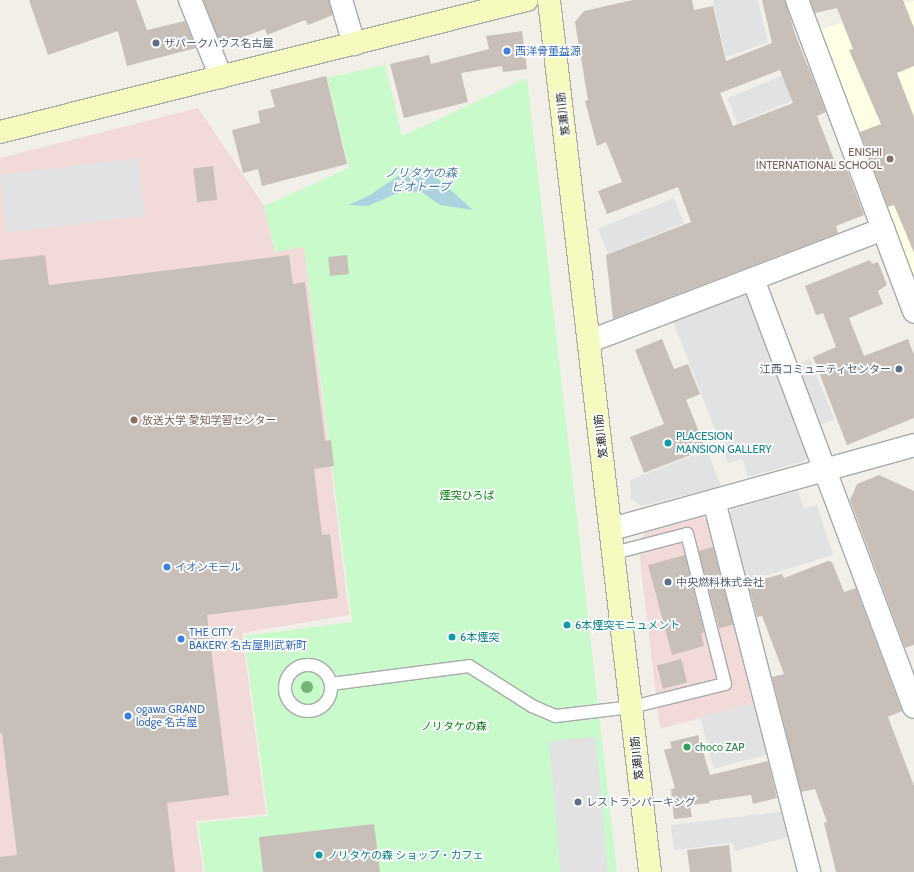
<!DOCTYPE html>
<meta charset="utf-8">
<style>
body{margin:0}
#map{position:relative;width:914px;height:872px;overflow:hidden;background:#f2efe9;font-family:Cabin,"Noto Sans JP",sans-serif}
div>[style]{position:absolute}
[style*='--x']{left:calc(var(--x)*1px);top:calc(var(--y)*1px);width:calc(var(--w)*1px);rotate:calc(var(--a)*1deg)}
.commercial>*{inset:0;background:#f2dad9}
.education>*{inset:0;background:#ffffe5}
.park>*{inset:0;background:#c8facc}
.parking>*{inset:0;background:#e2e2e2;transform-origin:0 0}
.water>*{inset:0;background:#aad3df}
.building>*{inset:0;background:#c7bfb8;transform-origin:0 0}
.roads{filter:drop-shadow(1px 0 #a9a9a9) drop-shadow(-1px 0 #a9a9a9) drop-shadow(0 1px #a9a9a9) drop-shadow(0 -1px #a9a9a9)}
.lane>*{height:12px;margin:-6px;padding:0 6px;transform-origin:6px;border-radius:6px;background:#fff}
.lane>.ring{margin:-6px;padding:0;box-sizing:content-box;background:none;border:12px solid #fff;border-radius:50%}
.street>*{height:22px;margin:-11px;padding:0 11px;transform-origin:11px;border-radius:11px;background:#fff}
.secondary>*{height:22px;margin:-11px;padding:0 11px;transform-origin:11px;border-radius:11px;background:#f7fabf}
.trees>*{width:12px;height:12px;margin:-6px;border-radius:50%;background:#74b475}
.dots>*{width:11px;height:11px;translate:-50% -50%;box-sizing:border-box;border:2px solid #fff;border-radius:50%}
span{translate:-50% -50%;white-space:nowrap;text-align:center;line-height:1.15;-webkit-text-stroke:3.5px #fff;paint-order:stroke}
.service-label{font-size:11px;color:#4e5e75}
.left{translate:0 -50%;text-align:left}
.right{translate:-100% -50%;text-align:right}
.shop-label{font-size:11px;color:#366cbe}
.street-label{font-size:11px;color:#222}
.education-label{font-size:11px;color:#785e54}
.culture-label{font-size:11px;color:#0d838f}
.park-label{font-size:11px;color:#0c8416}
.leisure-label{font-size:11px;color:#27864d}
.water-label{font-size:12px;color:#4a7aab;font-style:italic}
</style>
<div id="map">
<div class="commercial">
<i style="clip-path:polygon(198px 108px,264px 206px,275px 252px,304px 247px,349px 615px,242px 633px,266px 814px,196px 821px,203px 872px,0 872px,0 158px)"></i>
<i style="clip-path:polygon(703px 517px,711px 523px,758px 702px,660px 729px,638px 543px,645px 533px)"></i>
</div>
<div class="education">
<i style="clip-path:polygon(914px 1px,914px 286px,818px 31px,886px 6px)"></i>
</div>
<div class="park">
<i style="clip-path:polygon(385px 65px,402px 136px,527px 78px,617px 872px,205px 872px,198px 823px,268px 816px,244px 636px,352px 622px,304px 247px,275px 252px,264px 206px,349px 168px,327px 78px)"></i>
</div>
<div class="parking">
<i style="clip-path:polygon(713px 0,758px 0,768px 42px,726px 57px)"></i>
<i style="left:809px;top:65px;width:27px;height:88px;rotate:68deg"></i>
<i style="left:138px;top:158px;width:58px;height:139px;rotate:83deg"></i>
<i style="left:674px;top:198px;width:27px;height:82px;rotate:68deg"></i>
<i style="clip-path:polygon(739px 290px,749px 295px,809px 451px,805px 461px,748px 477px,743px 459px,728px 463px,671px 316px)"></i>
<i style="left:810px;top:359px;width:65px;height:20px;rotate:68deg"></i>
<i style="clip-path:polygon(707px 450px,721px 486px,642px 506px,631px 499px,630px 480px)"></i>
<i style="clip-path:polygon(798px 491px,804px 509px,817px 505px,833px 555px,742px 583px,725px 520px,732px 509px)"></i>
<i style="left:758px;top:702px;width:53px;height:60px;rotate:75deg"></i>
<i style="left:596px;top:737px;width:136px;height:47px;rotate:85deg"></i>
<i style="clip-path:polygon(787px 811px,793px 836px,735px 851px,733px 843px,674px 850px,671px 825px)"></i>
</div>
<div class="water">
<i style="clip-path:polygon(426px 168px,473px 210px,440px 205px,423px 193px,402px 191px,368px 206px,349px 205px,370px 195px,407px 170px)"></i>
</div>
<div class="building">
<i style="clip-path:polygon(29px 0,136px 0,147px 30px,185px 21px,196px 48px,127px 66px,118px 31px,48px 55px)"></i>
<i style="clip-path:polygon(203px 0,329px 0,333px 15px,308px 25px,305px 20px,267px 35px,265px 29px,221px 45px)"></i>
<i style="clip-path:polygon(evenodd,633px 0,692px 0,694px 10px,713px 6px,726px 61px,772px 43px,762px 0,785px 0,795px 34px,826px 112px,817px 116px,838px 170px,846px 167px,864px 215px,836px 226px,838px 233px,613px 319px,606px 255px,691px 222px,678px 187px,607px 214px,598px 191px,622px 182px,606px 142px,597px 146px,585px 101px,588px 100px,575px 22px,584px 11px,633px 0,780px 70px,793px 103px,733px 126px,720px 93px,780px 70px)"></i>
<i style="clip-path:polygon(810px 0,903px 0,914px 28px,914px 66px,897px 73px,914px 117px,914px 253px,894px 205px,888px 207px,860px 132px,881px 124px,849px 50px,853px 49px,837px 8px,815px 13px)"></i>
<i style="clip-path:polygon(522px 31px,527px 69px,503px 72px,502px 66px,461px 73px,468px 102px,404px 118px,390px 64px,429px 55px,431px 64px,489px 49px,486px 36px)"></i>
<i style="clip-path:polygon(326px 76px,347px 164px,262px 186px,258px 169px,243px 173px,232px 130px,260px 123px,258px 111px,275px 107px,270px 90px)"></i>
<i style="left:213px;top:166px;width:34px;height:20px;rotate:83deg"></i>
<i style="clip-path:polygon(45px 255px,49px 285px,289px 255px,293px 284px,305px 282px,325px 441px,331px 440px,334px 466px,314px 469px,322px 535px,330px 534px,338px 598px,207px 615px,229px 795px,167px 803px,175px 872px,0 872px,0 857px,17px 855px,2px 733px,0 733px,0 260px)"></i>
<i style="left:347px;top:255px;width:19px;height:19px;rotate:84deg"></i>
<i style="clip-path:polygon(870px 260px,872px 264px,878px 262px,887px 285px,878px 291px,883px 304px,849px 318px,864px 356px,908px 339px,914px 355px,914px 418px,847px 445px,813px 357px,836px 347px,823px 313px,816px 315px,805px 286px)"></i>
<i style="clip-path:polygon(662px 339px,674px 369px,688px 364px,700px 394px,686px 400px,706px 449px,644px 473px,630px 437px,664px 424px,635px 350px)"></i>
<i style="clip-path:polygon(879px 475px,914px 491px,914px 645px,905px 648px,850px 500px,857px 484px)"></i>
<i style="left:713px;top:547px;width:80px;height:15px;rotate:75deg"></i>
<i style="clip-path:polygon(685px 555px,704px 632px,701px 634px,704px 646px,672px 655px,648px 565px)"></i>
<i style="clip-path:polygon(828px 561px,832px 562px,844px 592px,856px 588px,902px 711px,888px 717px,914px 786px,914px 872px,836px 872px,824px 823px,827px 822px,815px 789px,801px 792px,772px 677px,784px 674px,762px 616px,757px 617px,748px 583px,782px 574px,784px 578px)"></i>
<i style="left:681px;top:659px;width:24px;height:25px;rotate:75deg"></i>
<i style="clip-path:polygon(698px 735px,710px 775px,768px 761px,777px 798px,753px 804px,751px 795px,709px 801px,710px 803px,690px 805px,692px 817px,674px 819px,671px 789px,675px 788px,664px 750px,672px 748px,670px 742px)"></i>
<i style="clip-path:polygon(374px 824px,380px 872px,263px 872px,259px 837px)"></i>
<i style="clip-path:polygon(729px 845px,732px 872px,690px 872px,687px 850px)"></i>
</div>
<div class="roads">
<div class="lane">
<i class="ring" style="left:285px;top:665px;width:34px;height:34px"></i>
<i style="--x:331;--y:684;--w:139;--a:-7.4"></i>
<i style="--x:469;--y:666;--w:75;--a:32.4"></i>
<i style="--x:532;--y:706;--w:26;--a:23"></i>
<i style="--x:556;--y:716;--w:77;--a:-6.8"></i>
<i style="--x:632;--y:707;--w:96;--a:-13.9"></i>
<i style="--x:725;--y:684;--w:155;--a:-104.2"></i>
<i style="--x:687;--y:534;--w:75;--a:165.4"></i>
</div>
<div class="street">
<i style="--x:190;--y:0;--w:83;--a:68.1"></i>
<i style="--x:341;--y:0;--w:46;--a:73.5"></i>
<i style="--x:797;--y:0;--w:333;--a:69.4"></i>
<i style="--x:753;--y:279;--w:457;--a:69.4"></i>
<i style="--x:590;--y:341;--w:314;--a:-20.9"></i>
<i style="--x:714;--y:501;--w:383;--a:75.6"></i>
<i style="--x:612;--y:529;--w:313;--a:-15.5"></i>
</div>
<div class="secondary">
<i style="--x:549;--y:0;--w:878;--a:83.39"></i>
<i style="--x:0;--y:132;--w:543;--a:-14.06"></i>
</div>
</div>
<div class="trees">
<i style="left:307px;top:687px"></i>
</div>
<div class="dots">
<i style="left:156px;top:43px;background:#5c6f8a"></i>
<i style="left:507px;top:51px;background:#3f7fe0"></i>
<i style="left:890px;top:159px;background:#8d6e63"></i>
<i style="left:899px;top:369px;background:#5c6f8a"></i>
<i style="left:134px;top:420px;background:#8d6e63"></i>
<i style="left:668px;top:443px;background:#0f9aa8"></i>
<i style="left:167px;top:567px;background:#3f7fe0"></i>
<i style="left:668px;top:582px;background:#5c6f8a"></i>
<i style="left:567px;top:625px;background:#0f9aa8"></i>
<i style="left:452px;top:637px;background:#0f9aa8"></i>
<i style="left:181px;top:639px;background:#3f7fe0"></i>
<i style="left:128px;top:716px;background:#3f7fe0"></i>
<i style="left:687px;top:747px;background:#2e9e5b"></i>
<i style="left:578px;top:802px;background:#5c6f8a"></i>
<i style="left:319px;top:855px;background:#0f9aa8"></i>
</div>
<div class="service-label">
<span class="left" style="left:164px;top:43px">ザパークハウス名古屋</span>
<span class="right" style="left:891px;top:369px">江西コミュニティセンター</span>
<span class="left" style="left:676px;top:582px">中央燃料株式会社</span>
<span class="left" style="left:586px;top:802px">レストランパーキング</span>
</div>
<div class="shop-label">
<span class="left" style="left:515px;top:51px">西洋骨董益源</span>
<span class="left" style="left:175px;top:567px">イオンモール</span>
<span class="left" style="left:189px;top:639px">THE CITY<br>BAKERY 名古屋則武新町</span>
<span class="left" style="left:136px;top:716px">ogawa GRAND<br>lodge 名古屋</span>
</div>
<div class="street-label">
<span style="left:563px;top:114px;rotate:-97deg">笈瀬川筋</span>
<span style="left:601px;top:436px;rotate:-97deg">笈瀬川筋</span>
<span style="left:637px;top:758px;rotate:-96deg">笈瀬川筋</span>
</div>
<div class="education-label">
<span class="right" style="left:882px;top:159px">ENISHI<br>INTERNATIONAL SCHOOL</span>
<span class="left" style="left:142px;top:420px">放送大学 愛知学習センター</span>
</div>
<div class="culture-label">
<span class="left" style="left:676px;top:443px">PLACESION<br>MANSION GALLERY</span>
<span class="left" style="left:575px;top:625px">6本煙突モニュメント</span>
<span class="left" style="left:460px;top:637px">6本煙突</span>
<span class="left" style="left:327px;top:855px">ノリタケの森 ショップ・カフェ</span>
</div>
<div class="park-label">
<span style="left:467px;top:495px">煙突ひろば</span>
<span style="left:454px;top:726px">ノリタケの森</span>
</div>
<div class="leisure-label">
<span class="left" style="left:695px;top:747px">choco ZAP</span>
</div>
<div class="water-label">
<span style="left:421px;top:180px">ノリタケの森<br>ビオトープ</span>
</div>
</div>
